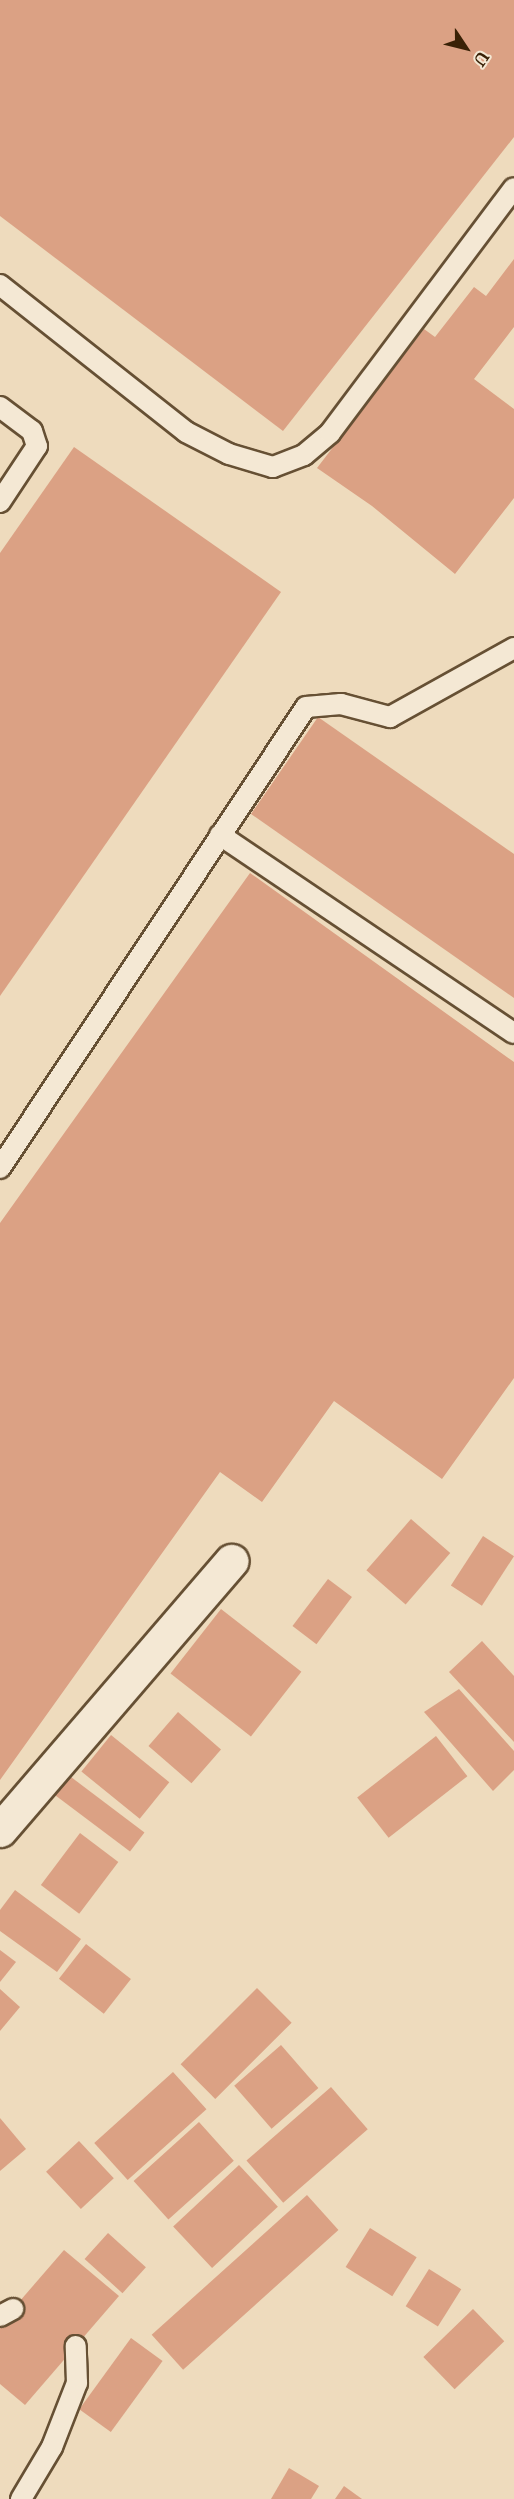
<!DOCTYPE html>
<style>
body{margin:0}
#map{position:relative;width:514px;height:2499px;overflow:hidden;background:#eedbbd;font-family:"IM FELL Double Pica",serif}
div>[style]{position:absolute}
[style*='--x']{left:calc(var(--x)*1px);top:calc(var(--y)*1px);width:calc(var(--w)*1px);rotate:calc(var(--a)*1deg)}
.building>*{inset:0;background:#dba184;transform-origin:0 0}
.roads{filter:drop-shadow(2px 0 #665034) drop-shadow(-2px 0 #665034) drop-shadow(0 2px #665034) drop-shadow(0 -2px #665034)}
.lane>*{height:20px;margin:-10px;padding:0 10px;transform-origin:10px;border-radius:10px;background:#f4e8d4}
.street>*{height:33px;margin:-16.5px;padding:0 16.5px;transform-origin:16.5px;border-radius:16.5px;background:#f4e8d4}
span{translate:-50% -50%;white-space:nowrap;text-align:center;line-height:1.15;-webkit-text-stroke:5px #f4e8d4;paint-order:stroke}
.north{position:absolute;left:436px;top:18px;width:60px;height:60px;-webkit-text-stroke:4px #f4e8d4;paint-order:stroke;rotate:125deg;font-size:16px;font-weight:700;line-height:24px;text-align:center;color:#392106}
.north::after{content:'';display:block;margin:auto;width:21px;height:27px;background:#392106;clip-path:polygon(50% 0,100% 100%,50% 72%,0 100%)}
</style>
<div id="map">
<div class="building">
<i style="clip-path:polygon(0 0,514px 0,514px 137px,283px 431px,0 216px)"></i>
<i style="clip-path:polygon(514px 259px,514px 327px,474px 379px,514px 409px,514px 498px,455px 574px,372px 506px,317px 468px,424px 329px,435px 337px,474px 287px,486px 296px)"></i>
<i style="clip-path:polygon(74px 447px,281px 592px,0 996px,0 553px)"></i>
<i style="clip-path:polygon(318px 717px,514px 854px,514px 998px,251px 814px)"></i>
<i style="clip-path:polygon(250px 873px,514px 1062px,514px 1378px,442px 1479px,334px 1401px,262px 1502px,220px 1472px,0 1780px,0 1223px)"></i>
<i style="left:411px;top:1519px;width:52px;height:68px;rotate:41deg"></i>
<i style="left:483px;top:1536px;width:37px;height:59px;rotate:33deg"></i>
<i style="left:328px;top:1579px;width:30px;height:59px;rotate:37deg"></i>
<i style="left:221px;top:1609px;width:102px;height:82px;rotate:38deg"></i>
<i style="clip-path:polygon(482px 1641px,514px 1676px,514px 1742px,449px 1672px)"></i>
<i style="clip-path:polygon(459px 1689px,514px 1751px,514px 1770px,493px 1791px,424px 1712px)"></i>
<i style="left:178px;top:1712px;width:57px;height:45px;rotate:41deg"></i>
<i style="left:111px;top:1735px;width:75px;height:47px;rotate:39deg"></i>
<i style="left:436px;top:1736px;width:51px;height:100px;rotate:52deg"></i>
<i style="left:67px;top:1774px;width:97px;height:24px;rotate:37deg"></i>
<i style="left:80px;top:1833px;width:48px;height:65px;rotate:37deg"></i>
<i style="clip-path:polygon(15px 1890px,81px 1939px,57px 1972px,0 1931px,0 1910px)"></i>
<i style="left:86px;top:1944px;width:57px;height:44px;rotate:38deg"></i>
<i style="clip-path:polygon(0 1950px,16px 1962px,0 1982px)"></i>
<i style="left:257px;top:1988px;width:49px;height:108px;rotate:45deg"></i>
<i style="clip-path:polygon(0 1989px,20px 2007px,0 2031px)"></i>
<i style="left:281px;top:2045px;width:57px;height:62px;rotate:49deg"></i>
<i style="left:173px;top:2072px;width:50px;height:106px;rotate:48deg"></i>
<i style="left:331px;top:2087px;width:56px;height:112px;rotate:49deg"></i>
<i style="clip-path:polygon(0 2118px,26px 2149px,0 2171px)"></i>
<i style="left:199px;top:2122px;width:52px;height:88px;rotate:48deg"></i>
<i style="left:79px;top:2141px;width:51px;height:45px;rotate:47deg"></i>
<i style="left:239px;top:2165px;width:57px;height:90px;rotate:47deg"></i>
<i style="left:307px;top:2195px;width:47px;height:209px;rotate:48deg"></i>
<i style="left:370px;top:2228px;width:55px;height:46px;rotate:32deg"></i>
<i style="left:108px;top:2233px;width:51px;height:35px;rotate:42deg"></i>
<i style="clip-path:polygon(64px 2250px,119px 2296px,25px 2405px,0 2384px,0 2324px)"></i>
<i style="left:429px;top:2269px;width:38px;height:44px;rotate:32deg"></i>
<i style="left:473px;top:2309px;width:45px;height:69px;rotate:46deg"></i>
<i style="left:131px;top:2338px;width:39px;height:88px;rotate:36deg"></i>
<i style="clip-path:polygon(289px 2468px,319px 2486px,311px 2499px,271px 2499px)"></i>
<i style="clip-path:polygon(344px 2486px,362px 2499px,335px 2499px)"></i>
</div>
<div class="roads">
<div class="lane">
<i style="--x:0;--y:285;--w:237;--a:38.3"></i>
<i style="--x:186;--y:432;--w:48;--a:27.1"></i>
<i style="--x:229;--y:454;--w:46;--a:16.5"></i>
<i style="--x:273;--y:467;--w:33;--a:-21"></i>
<i style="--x:304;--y:455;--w:34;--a:-40"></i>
<i style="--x:330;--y:433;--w:306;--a:-53.1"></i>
<i style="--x:0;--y:407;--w:40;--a:37"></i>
<i style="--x:32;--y:431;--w:16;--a:72"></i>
<i style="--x:37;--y:446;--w:67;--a:123.5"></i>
<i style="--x:220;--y:835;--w:354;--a:34"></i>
<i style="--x:0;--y:1168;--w:553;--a:-56.42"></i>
<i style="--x:306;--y:707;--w:35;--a:-5"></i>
<i style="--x:341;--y:704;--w:51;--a:14.9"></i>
<i style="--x:390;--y:717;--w:142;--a:-29.1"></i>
<i style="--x:0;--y:2316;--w:15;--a:-28"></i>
<i style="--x:21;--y:2499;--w:61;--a:-59.2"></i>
<i style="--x:52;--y:2447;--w:69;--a:-68.7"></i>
<i style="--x:77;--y:2383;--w:37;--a:-92"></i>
</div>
<div class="street">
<i style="--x:0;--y:1830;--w:355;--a:-49.3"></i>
</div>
</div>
<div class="north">U</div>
</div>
